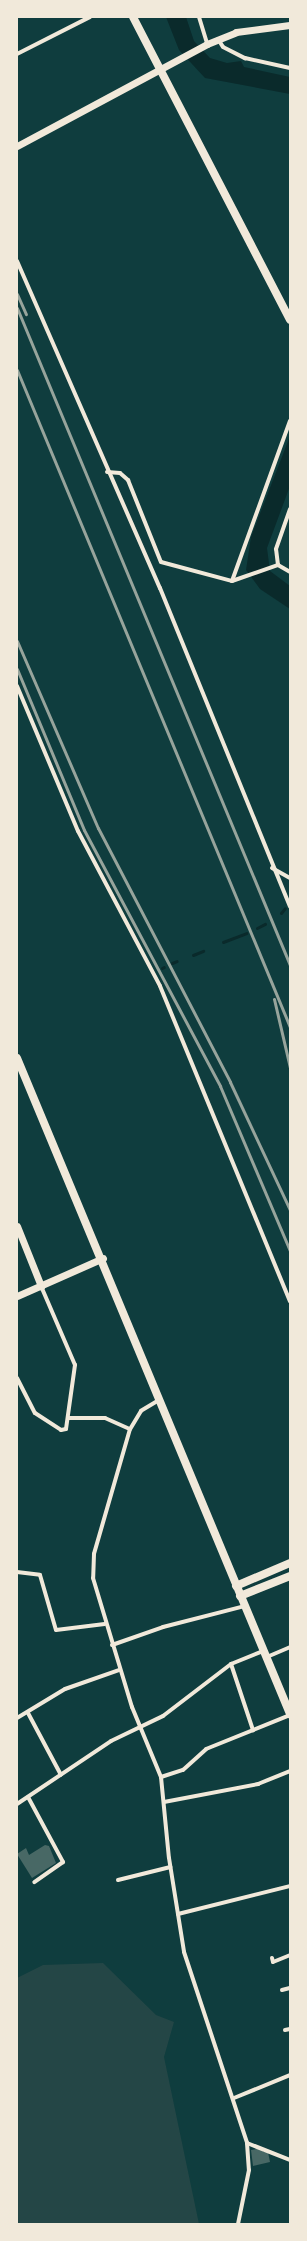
<!DOCTYPE html>
<style>
body{margin:0}
#map{position:relative;width:307px;height:2241px;overflow:hidden;background:#0f3d3e;font-family:"Fira Sans",sans-serif}
div>[style]{position:absolute}
[style*='--x']{left:calc(var(--x)*1px);top:calc(var(--y)*1px);width:calc(var(--w)*1px);rotate:calc(var(--a)*1deg)}
.green>*{inset:0;background:#244646}
.water>*{inset:0;background:#0a2a2b}
.stream>*{height:3px;margin:-1.5px;padding:0 1.5px;transform-origin:1.5px;border-radius:1.5px;background:#0a2a2b}
.building>*{inset:0;background:#486865}
.pedestrian>*{height:3.5px;margin:-1.75px;padding:0 1.75px;transform-origin:1.75px;border-radius:1.75px;background:#f1e9da}
.minor>*{height:4px;margin:-2px;padding:0 2px;transform-origin:2px;border-radius:2px;background:#f1e9da}
.tertiary>*{height:7px;margin:-3.5px;padding:0 3.5px;transform-origin:3.5px;border-radius:3.5px;background:#f1e9da}
.secondary>*{height:8px;margin:-4px;padding:0 4px;transform-origin:4px;border-radius:4px;background:#f1e9da}
.rail>*{height:3px;margin:-1.5px;padding:0 1.5px;transform-origin:1.5px;border-radius:1.5px;background:#97a49c}
span{translate:-50% -50%;white-space:nowrap;text-align:center;line-height:1.15;-webkit-text-stroke:3px #f1e9da;paint-order:stroke}
.frame{position:absolute;inset:0;border:18px solid #f1e9da;pointer-events:none}
</style>
<div id="map">
<div class="green">
<i style="clip-path:polygon(103px 1963px,156px 2015px,174px 2022px,164px 2057px,199px 2224px,17px 2224px,17px 1978px,43px 1965px)"></i>
</div>
<div class="water">
<i style="clip-path:polygon(166px 17px,186px 17px,194px 41px,210px 58px,227px 63px,241px 61px,244px 67px,290px 77px,290px 94px,205px 78px,179px 50px)"></i>
<i style="clip-path:polygon(290px 436px,290px 486px,267px 548px,270px 571px,290px 586px,290px 609px,260px 589px,246px 570px,251px 537px)"></i>
</div>
<div class="stream">
<i style="--x:281;--y:913;--w:6;--a:-51"></i>
<i style="--x:257;--y:928;--w:9;--a:-27"></i>
<i style="--x:223;--y:942;--w:25;--a:-21"></i>
<i style="--x:193;--y:955;--w:11;--a:-22"></i>
<i style="--x:172;--y:963;--w:5;--a:-22"></i>
<i style="--x:162;--y:968;--w:2;--a:-27"></i>
</div>
<div class="building">
<i style="clip-path:polygon(45px 1845px,49px 1846px,56px 1863px,32px 1878px,17px 1854px,26px 1848px,29px 1855px)"></i>
<i style="clip-path:polygon(263px 2148px,263px 2152px,268px 2152px,270px 2162px,253px 2166px,251px 2150px)"></i>
</div>
<div class="pedestrian">
<i style="--x:267;--y:1657;--w:25;--a:-23"></i>
</div>
<div class="minor">
<i style="--x:199;--y:17;--w:28;--a:73"></i>
<i style="--x:218;--y:39;--w:9;--a:58"></i>
<i style="--x:223;--y:47;--w:25;--a:27"></i>
<i style="--x:245;--y:58;--w:46;--a:12.5"></i>
<i style="--x:17;--y:54;--w:82;--a:-26.9"></i>
<i style="--x:17;--y:261;--w:357;--a:66.4"></i>
<i style="--x:160;--y:588;--w:344;--a:67.8"></i>
<i style="--x:107;--y:472;--w:13;--a:4"></i>
<i style="--x:120;--y:473;--w:11;--a:41"></i>
<i style="--x:128;--y:480;--w:88;--a:68.1"></i>
<i style="--x:161;--y:562;--w:73;--a:15"></i>
<i style="--x:232;--y:581;--w:49;--a:-19.2"></i>
<i style="--x:278;--y:565;--w:14;--a:30"></i>
<i style="--x:278;--y:565;--w:16;--a:-97"></i>
<i style="--x:276;--y:549;--w:42;--a:-70.7"></i>
<i style="--x:232;--y:581;--w:170;--a:-70.1"></i>
<i style="--x:17;--y:686;--w:157;--a:67.2"></i>
<i style="--x:78;--y:831;--w:175;--a:62.1"></i>
<i style="--x:160;--y:986;--w:341;--a:67.6"></i>
<i style="--x:272;--y:868;--w:21;--a:29"></i>
<i style="--x:17;--y:1378;--w:39;--a:63"></i>
<i style="--x:35;--y:1413;--w:31;--a:33"></i>
<i style="--x:61;--y:1430;--w:5;--a:-11"></i>
<i style="--x:66;--y:1429;--w:65;--a:-82"></i>
<i style="--x:75;--y:1365;--w:86;--a:-113.3"></i>
<i style="--x:159;--y:1400;--w:21;--a:149"></i>
<i style="--x:141;--y:1411;--w:21;--a:121"></i>
<i style="--x:130;--y:1429;--w:130;--a:106.1"></i>
<i style="--x:94;--y:1554;--w:24;--a:92"></i>
<i style="--x:93;--y:1578;--w:135;--a:73.2"></i>
<i style="--x:132;--y:1707;--w:76;--a:67.5"></i>
<i style="--x:161;--y:1777;--w:81;--a:84.4"></i>
<i style="--x:169;--y:1858;--w:95;--a:80.9"></i>
<i style="--x:184;--y:1952;--w:201;--a:71.7"></i>
<i style="--x:247;--y:2143;--w:27;--a:86"></i>
<i style="--x:249;--y:2170;--w:55;--a:101.5"></i>
<i style="--x:68;--y:1418;--w:37;--a:0"></i>
<i style="--x:105;--y:1418;--w:27;--a:24"></i>
<i style="--x:17;--y:1572;--w:23;--a:7"></i>
<i style="--x:40;--y:1575;--w:57;--a:73.8"></i>
<i style="--x:56;--y:1630;--w:49;--a:-7"></i>
<i style="--x:112;--y:1645;--w:54;--a:-19.4"></i>
<i style="--x:163;--y:1627;--w:85;--a:-14.4"></i>
<i style="--x:231;--y:1664;--w:70;--a:71.6"></i>
<i style="--x:28;--y:1713;--w:70;--a:62"></i>
<i style="--x:17;--y:1718;--w:56;--a:-31.1"></i>
<i style="--x:65;--y:1689;--w:57;--a:-19.4"></i>
<i style="--x:161;--y:1777;--w:23;--a:-18"></i>
<i style="--x:183;--y:1770;--w:31;--a:-42"></i>
<i style="--x:206;--y:1749;--w:91;--a:-22"></i>
<i style="--x:28;--y:1797;--w:74;--a:61.7"></i>
<i style="--x:63;--y:1862;--w:35;--a:145"></i>
<i style="--x:164;--y:1802;--w:96;--a:-10.8"></i>
<i style="--x:258;--y:1784;--w:35;--a:-22"></i>
<i style="--x:17;--y:1804;--w:113;--a:-33.8"></i>
<i style="--x:111;--y:1741;--w:58;--a:-25.7"></i>
<i style="--x:163;--y:1716;--w:86;--a:-37.4"></i>
<i style="--x:231;--y:1664;--w:35;--a:-22"></i>
<i style="--x:118;--y:1880;--w:54;--a:-14"></i>
<i style="--x:178;--y:1914;--w:115;--a:-14"></i>
<i style="--x:272;--y:1958;--w:4;--a:76"></i>
<i style="--x:273;--y:1962;--w:18;--a:-22"></i>
<i style="--x:282;--y:1990;--w:8;--a:-14"></i>
<i style="--x:285;--y:2030;--w:5;--a:-11"></i>
<i style="--x:234;--y:2098;--w:61;--a:-22.3"></i>
<i style="--x:247;--y:2143;--w:46;--a:21.6"></i>
</div>
<div class="tertiary">
<i style="--x:17;--y:146;--w:216;--a:-28.2"></i>
<i style="--x:207;--y:44;--w:31;--a:-22"></i>
<i style="--x:236;--y:32;--w:54;--a:-7.4"></i>
<i style="--x:17;--y:1226;--w:65;--a:68.2"></i>
<i style="--x:17;--y:1296;--w:94;--a:-23.8"></i>
</div>
<div class="secondary">
<i style="--x:133;--y:17;--w:341;--a:62.6"></i>
<i style="--x:17;--y:1058;--w:711;--a:67.4"></i>
<i style="--x:236;--y:1586;--w:59;--a:-23.1"></i>
<i style="--x:240;--y:1596;--w:54;--a:-21.8"></i>
</div>
<div class="rail">
<i style="--x:17;--y:294;--w:22;--a:66"></i>
<i style="--x:17;--y:308;--w:711;--a:67.44"></i>
<i style="--x:17;--y:370;--w:711;--a:67.44"></i>
<i style="--x:17;--y:641;--w:204;--a:66.6"></i>
<i style="--x:98;--y:828;--w:286;--a:62.5"></i>
<i style="--x:230;--y:1082;--w:141;--a:64.9"></i>
<i style="--x:17;--y:669;--w:174;--a:67.4"></i>
<i style="--x:84;--y:830;--w:290;--a:62"></i>
<i style="--x:220;--y:1086;--w:179;--a:67"></i>
<i style="--x:274;--y:999;--w:71;--a:76.9"></i>
</div>
<div class="frame"></div>
</div>
